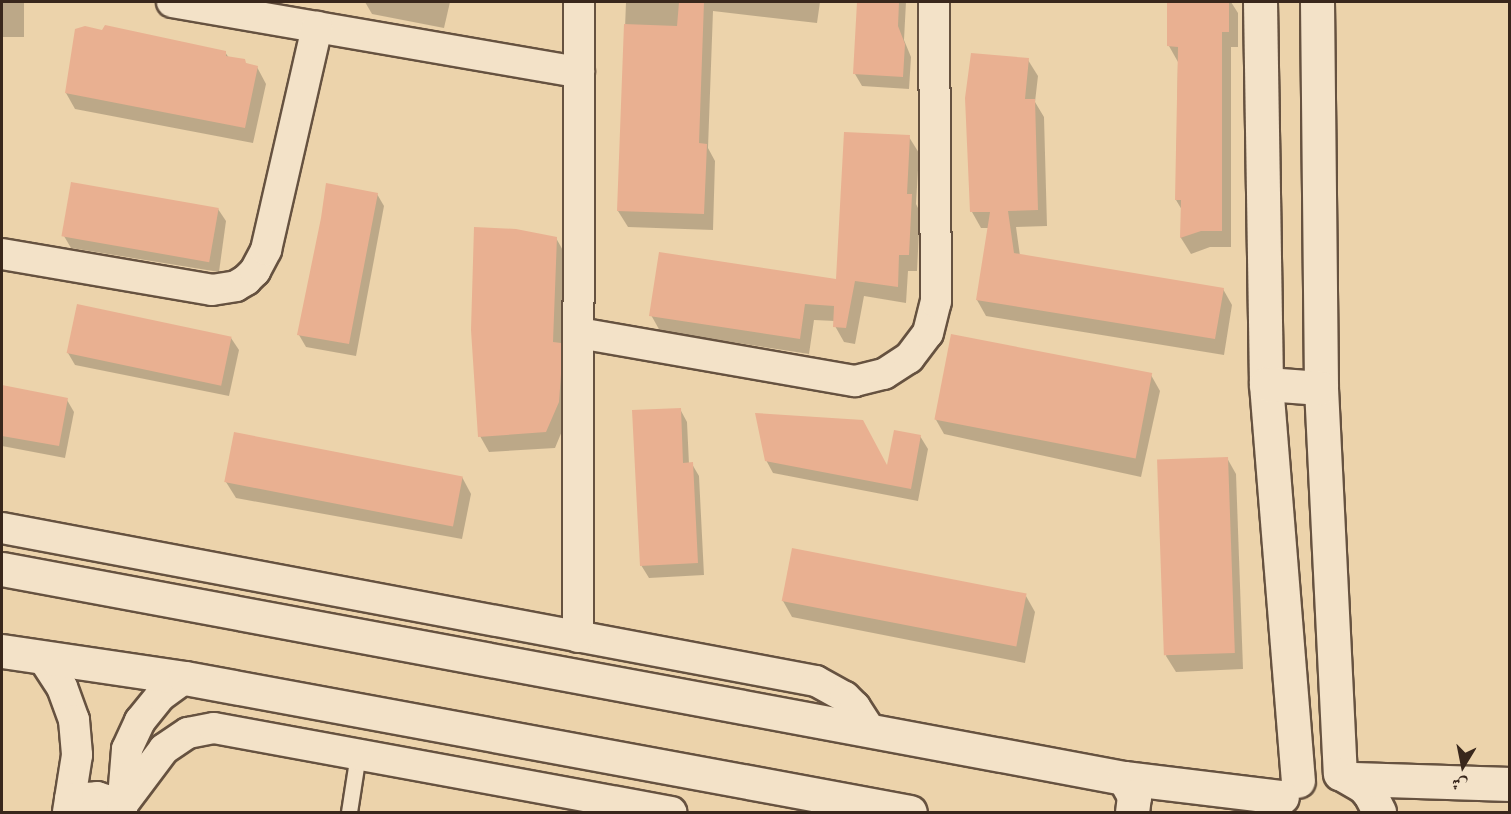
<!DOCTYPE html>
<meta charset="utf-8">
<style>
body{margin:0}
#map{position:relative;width:1511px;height:814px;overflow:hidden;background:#ecd3ab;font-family:Alegreya,Amiri,serif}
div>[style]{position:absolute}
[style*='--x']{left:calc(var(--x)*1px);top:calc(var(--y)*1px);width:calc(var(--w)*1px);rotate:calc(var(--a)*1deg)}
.shadow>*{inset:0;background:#0003;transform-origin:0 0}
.building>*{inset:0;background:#e9b091;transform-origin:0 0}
.roads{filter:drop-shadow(2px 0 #665240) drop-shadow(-2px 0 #665240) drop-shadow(0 2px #665240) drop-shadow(0 -2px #665240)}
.service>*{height:15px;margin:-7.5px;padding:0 7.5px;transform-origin:7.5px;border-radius:7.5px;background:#f3e2c8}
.minor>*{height:30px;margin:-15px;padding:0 15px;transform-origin:15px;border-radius:15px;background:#f3e2c8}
.tertiary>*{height:33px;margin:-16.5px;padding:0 16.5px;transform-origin:16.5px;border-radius:16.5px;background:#f3e2c8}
span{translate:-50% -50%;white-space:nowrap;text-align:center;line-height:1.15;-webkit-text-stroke:6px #f3e2c8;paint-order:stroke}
.frame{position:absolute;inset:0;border:3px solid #39271c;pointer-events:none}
.north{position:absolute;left:1433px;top:736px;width:60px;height:60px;-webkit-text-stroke:4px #f3e2c8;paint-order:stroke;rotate:190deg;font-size:16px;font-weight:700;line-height:24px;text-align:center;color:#39271c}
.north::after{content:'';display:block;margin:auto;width:21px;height:27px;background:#39271c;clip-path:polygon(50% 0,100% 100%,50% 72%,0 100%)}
</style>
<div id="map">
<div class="shadow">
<i style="left:2px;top:2px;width:22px;height:35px"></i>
<i style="clip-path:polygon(365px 2px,450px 2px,444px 28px,372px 14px)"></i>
<i style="clip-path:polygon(626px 2px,820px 2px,817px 23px,713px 11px,708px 148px,715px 161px,713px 230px,628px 227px,618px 211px)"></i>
<i style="clip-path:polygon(859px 2px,906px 2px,904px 40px,911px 57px,909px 89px,862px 86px,855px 74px)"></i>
<i style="clip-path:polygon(1169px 2px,1231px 2px,1238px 13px,1238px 47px,1231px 47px,1231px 247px,1210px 247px,1191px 254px,1181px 238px,1182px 210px,1176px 200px,1178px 62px,1169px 46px)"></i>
<i style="clip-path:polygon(225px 52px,229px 58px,257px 67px,266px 84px,253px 143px,75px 109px,66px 93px)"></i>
<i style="clip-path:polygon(1028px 60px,1038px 76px,1035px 102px,1044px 117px,1047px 226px,1016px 227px,1020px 256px,1223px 289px,1232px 305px,1224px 355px,986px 316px,977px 300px,989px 228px,981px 228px,972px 212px)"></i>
<i style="clip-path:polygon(909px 137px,919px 153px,916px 204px,920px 212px,917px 271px,908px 271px,906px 303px,864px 296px,855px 344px,844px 342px,835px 326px,835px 321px,814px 320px,809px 354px,660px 331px,651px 315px,837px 281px)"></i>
<i style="clip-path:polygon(377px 194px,384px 206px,356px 356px,306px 347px,299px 335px)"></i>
<i style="clip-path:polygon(218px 209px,226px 221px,219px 272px,71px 248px,64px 236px)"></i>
<i style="clip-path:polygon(556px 238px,565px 254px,562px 347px,570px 360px,567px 419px,555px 448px,489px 452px,480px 436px)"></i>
<i style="clip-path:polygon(231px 338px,239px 350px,229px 396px,75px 365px,68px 353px)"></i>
<i style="clip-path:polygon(1151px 375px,1160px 391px,1141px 477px,944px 434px,935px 418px)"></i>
<i style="clip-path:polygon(2px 387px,67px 400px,74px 412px,65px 458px,2px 446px)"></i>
<i style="clip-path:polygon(680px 409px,687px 422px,689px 464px,692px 464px,699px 476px,704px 575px,649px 578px,641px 565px)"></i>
<i style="clip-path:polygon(920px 436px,928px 449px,918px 501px,773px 473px,766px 460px,887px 468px)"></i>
<i style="clip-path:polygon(1227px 458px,1236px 474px,1243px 669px,1176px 672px,1166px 656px)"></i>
<i style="clip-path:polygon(462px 477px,471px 494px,462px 539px,236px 498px,226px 482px)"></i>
<i style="clip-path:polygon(1026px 596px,1035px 612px,1025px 663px,792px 617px,783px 601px)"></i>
</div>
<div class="building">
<i style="clip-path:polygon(679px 2px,704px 2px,699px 143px,707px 144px,704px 214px,617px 211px,624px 24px,677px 26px)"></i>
<i style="clip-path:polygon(857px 2px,899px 2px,898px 26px,905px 44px,903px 77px,853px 74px)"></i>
<i style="clip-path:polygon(1167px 2px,1229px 2px,1229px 32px,1222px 32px,1222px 231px,1201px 231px,1180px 238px,1181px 200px,1175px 200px,1178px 47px,1167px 46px)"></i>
<i style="clip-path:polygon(105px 25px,226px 51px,226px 56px,245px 59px,246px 63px,258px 66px,245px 128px,65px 93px,75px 29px,85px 26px,102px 30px)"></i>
<i style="clip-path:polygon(971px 53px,1029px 58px,1025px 99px,1035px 99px,1038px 210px,1008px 211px,1014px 253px,1224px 288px,1215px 339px,976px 300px,990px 212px,970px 212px,965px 98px)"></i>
<i style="clip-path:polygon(844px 132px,910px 135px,907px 194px,912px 194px,909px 255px,899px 255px,898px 287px,855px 281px,846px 328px,833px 327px,834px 306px,805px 304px,800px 339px,649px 316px,659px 252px,836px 279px)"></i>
<i style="left:71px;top:182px;width:150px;height:55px;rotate:10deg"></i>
<i style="clip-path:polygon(326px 183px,378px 193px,349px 344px,297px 335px,321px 218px)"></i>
<i style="clip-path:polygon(474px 227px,516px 229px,557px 237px,553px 342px,561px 343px,561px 374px,559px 402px,546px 432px,478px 437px,471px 330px)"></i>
<i style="left:77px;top:304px;width:158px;height:50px;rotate:12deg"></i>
<i style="left:951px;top:334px;width:205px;height:87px;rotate:11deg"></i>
<i style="clip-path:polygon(2px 385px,68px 398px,59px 446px,2px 436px)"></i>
<i style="clip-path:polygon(681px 408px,683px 463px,693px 462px,698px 563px,640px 566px,632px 410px)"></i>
<i style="clip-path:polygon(755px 413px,863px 420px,887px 465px,894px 430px,921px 435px,911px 489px,765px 461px)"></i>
<i style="left:234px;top:432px;width:233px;height:51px;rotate:11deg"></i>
<i style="left:1228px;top:457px;width:196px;height:71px;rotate:88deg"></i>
<i style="left:792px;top:548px;width:239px;height:54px;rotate:11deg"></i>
</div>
<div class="roads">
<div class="service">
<i style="--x:349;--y:812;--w:59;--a:-81.2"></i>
</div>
<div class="minor">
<i style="--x:172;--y:2;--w:413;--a:9.8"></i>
<i style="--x:2;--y:254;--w:213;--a:9.7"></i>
<i style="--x:212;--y:290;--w:24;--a:-9"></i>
<i style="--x:236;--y:286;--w:12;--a:-31"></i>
<i style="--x:246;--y:280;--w:13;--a:-45"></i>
<i style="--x:255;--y:271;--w:24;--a:-62"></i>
<i style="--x:266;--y:250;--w:229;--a:-77.1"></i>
<i style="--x:579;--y:333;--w:280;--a:9.9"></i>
<i style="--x:855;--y:381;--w:30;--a:-14"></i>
<i style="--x:884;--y:374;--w:30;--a:-33"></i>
<i style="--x:909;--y:358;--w:31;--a:-53"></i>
<i style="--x:928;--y:333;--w:32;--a:-76"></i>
<i style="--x:936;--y:302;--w:300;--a:-90.4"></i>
<i style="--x:2;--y:528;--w:828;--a:10.65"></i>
<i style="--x:816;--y:681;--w:33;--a:29"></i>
<i style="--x:845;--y:697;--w:14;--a:45"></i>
<i style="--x:855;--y:707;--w:30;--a:57"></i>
<i style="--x:578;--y:637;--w:635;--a:-89.91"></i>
<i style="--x:43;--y:658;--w:35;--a:57"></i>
<i style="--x:62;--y:687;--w:35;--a:70"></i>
<i style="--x:74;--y:720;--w:35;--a:85"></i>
<i style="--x:77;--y:755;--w:58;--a:99"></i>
<i style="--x:70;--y:799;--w:27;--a:-4"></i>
<i style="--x:97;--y:797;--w:26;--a:18"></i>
<i style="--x:122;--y:805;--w:70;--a:-53.1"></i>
<i style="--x:164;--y:749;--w:29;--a:-34"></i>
<i style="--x:188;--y:733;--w:26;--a:-11"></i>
<i style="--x:214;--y:728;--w:465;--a:10.4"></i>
<i style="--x:122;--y:810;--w:61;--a:-85.3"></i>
<i style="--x:127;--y:749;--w:31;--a:-65"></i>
<i style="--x:140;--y:721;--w:32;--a:-51"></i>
<i style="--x:160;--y:696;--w:31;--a:-36"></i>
</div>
<div class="tertiary">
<i style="--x:1260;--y:2;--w:382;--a:89.1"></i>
<i style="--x:1266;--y:384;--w:398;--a:85.4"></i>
<i style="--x:1317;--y:2;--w:386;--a:89.4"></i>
<i style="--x:1321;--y:388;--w:386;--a:87.2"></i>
<i style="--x:1266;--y:384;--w:55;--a:4.2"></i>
<i style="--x:2;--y:569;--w:1141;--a:10.55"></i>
<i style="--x:1124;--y:778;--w:159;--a:6.9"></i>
<i style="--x:2;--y:651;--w:185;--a:8.4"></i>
<i style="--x:185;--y:678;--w:737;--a:10.47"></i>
<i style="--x:1342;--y:774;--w:24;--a:30"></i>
<i style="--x:1363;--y:786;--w:11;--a:49"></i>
<i style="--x:1370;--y:794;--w:20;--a:63"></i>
<i style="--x:1124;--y:778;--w:21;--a:61"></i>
<i style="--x:1134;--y:796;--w:16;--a:97"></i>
<i style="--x:1354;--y:779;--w:156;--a:1.8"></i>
</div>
</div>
<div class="frame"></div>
<div class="north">ش</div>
</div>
